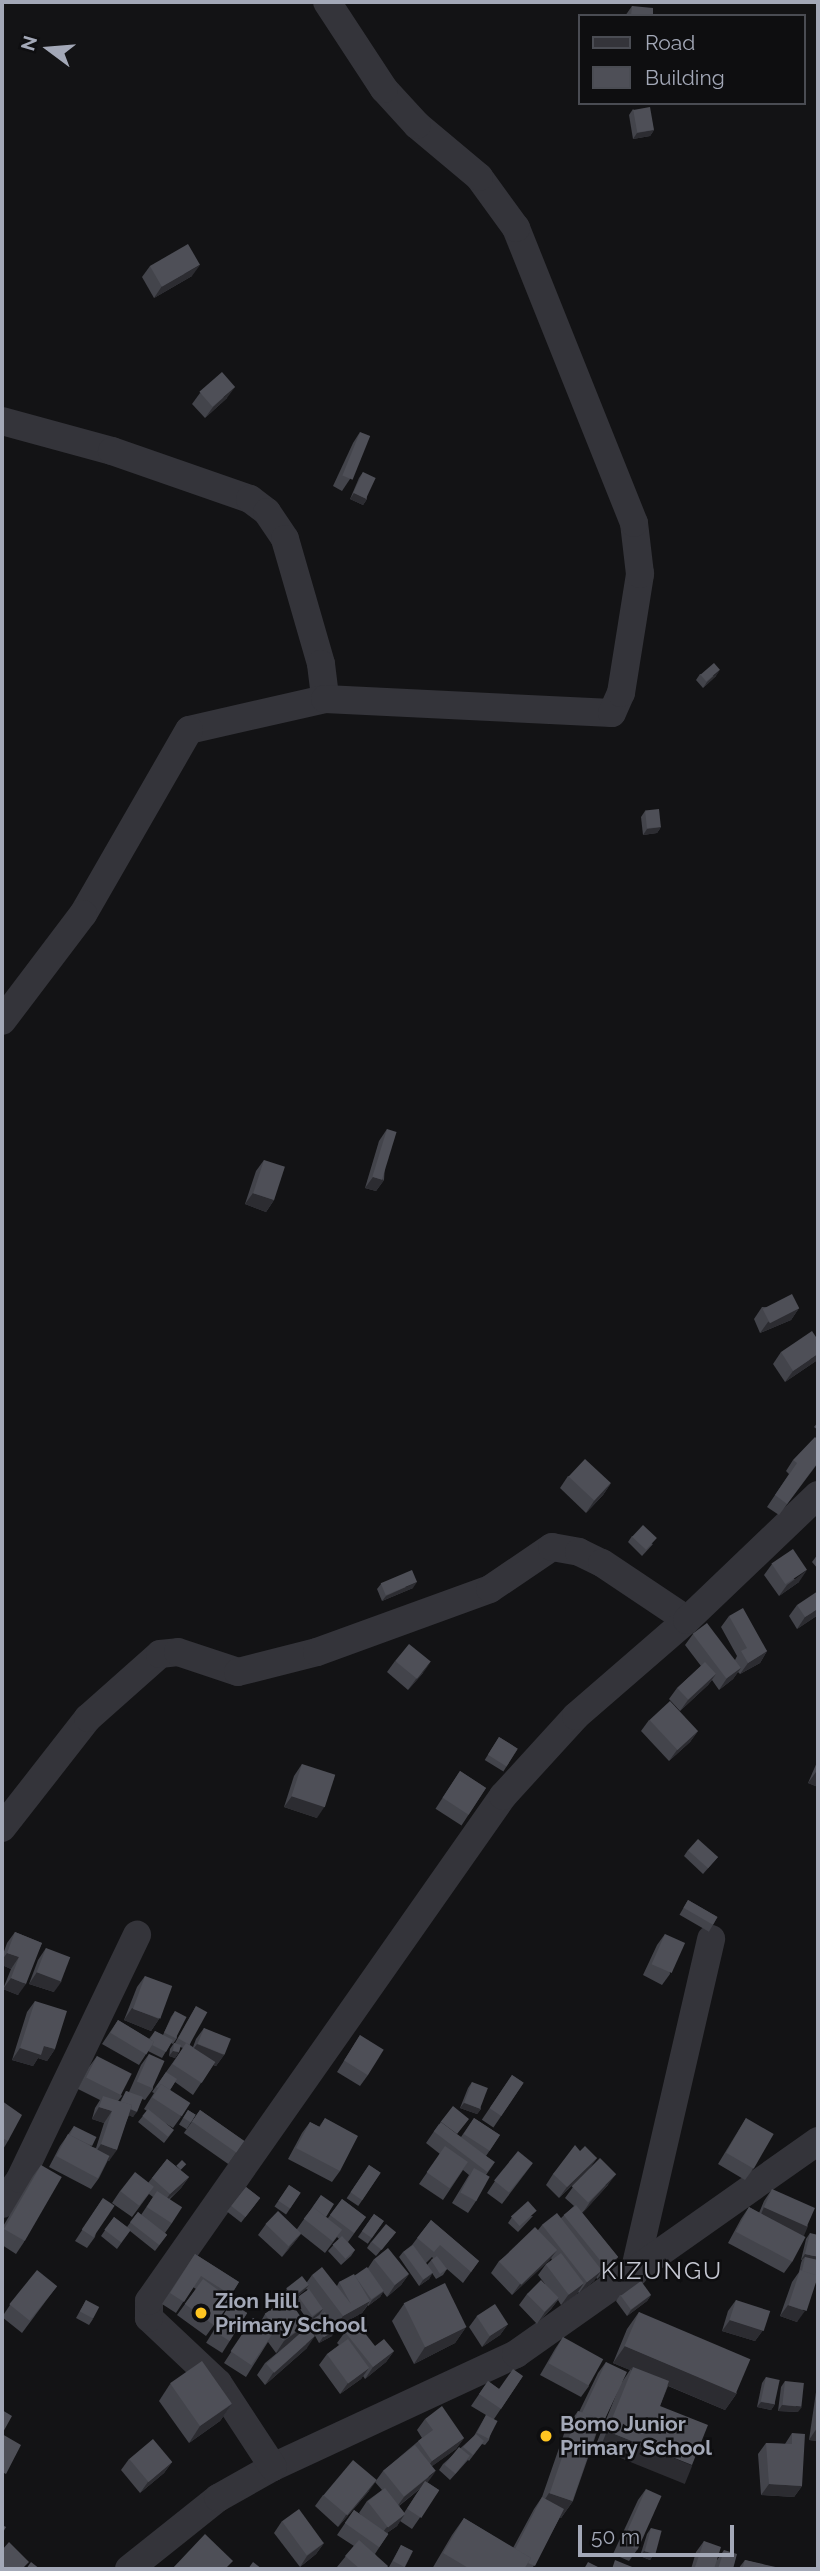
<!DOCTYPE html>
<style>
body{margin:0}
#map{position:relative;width:820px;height:2571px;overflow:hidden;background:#131315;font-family:Raleway,sans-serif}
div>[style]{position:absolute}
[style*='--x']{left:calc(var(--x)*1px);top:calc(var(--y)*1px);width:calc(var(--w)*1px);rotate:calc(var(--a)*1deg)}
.minor>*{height:28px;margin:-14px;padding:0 14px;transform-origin:14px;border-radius:14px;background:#34343a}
.wall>*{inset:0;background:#43444b;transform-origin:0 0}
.shaded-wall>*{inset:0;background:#2c2c31;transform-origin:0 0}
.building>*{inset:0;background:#4e4f57;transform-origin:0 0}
.dots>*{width:19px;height:19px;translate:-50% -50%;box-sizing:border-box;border:4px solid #0e0e10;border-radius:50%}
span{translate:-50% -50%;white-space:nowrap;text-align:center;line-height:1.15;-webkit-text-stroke:5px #0e0e10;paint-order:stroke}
.poi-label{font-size:21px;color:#a3a8b7;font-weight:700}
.left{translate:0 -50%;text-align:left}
.quarter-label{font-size:24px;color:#c5c7d2;letter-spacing:2px}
.frame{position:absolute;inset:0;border:4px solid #a3a8b7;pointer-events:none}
.legend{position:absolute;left:578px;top:14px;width:228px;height:91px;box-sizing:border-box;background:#0e0e10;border:2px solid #4a4c53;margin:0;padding:9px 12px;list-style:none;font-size:21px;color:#a3a8b7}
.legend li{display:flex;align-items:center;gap:14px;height:35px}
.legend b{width:35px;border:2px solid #4a4c53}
.north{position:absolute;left:14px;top:14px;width:70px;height:70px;-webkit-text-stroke:5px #0e0e10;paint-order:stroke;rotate:286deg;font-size:19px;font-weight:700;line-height:28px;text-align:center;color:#a3a8b7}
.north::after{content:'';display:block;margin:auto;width:24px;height:32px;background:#a3a8b7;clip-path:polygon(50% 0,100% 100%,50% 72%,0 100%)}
.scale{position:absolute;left:578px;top:2525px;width:156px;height:32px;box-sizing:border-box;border:4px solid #a3a8b7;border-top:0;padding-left:9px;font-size:21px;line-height:24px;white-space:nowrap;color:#a3a8b7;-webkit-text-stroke:5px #0e0e10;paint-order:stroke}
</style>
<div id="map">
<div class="minor">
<i style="--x:2;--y:421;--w:114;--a:15.3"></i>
<i style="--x:112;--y:451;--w:146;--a:19.2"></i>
<i style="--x:250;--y:499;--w:21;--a:37"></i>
<i style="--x:267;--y:512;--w:32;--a:56"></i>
<i style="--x:285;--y:539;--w:130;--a:73.9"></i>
<i style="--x:321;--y:664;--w:35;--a:83"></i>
<i style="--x:325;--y:699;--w:139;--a:167.2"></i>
<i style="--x:189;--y:730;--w:212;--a:119.9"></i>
<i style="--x:83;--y:914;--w:134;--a:127.1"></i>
<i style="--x:325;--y:699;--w:287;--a:2.8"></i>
<i style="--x:612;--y:713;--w:22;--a:-66"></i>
<i style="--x:621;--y:693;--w:121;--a:-80.9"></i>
<i style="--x:640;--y:574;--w:51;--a:-96.7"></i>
<i style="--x:634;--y:523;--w:318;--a:-111.8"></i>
<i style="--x:516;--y:228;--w:63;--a:-126"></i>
<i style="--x:479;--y:177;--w:81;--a:-140"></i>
<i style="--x:417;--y:125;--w:49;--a:-132.5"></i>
<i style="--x:384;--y:89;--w:104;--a:-123.2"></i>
<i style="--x:2;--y:1828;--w:140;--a:-52"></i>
<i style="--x:88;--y:1718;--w:96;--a:-41.6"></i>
<i style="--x:160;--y:1654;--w:18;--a:-6"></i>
<i style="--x:178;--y:1652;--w:63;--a:18.4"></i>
<i style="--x:238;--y:1672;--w:81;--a:-14.2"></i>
<i style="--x:317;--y:1652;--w:184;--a:-20"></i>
<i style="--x:490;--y:1589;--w:75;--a:-34.1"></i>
<i style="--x:552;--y:1547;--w:27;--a:10"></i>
<i style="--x:579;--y:1552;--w:25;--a:26"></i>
<i style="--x:602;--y:1563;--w:102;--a:33.8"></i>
<i style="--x:2;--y:2204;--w:31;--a:-54"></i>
<i style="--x:20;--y:2179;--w:271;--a:-64.4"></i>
<i style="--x:634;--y:2273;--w:343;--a:-77"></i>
<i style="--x:273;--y:2467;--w:268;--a:-24.9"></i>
<i style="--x:516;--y:2354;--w:370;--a:-35.2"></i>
<i style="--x:129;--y:2569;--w:114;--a:-38.6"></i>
<i style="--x:218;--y:2498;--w:63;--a:-29.4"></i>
<i style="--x:273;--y:2467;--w:100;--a:-123.2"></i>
<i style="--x:218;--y:2383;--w:95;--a:-136.7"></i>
<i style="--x:149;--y:2318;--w:17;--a:-90"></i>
<i style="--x:149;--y:2301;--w:617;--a:-54.97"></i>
<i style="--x:503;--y:1796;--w:108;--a:-47.6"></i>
<i style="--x:576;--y:1716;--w:147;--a:-40.9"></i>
<i style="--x:687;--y:1620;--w:181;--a:-43.7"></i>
</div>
<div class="wall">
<i style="clip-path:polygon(632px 6px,653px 16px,625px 16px)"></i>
<i style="clip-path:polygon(633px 109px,654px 130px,650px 136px,633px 139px,629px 115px)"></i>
<i style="clip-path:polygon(150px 266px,192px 276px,154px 298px,142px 277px)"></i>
<i style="clip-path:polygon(200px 393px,227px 398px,205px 418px,192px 404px)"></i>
<i style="clip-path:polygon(360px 432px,350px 479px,342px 491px,333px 486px,353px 443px)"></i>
<i style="clip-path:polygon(363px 472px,367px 499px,363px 505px,350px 499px,359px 478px)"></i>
<i style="clip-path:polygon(700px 674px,716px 676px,703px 688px,696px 680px)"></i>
<i style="clip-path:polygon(645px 811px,661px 827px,657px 833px,643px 835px,641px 817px)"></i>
<i style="clip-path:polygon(387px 1129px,384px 1180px,376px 1191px,365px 1188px,379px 1141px)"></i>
<i style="clip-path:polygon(264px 1160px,274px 1200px,266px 1212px,245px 1204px,256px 1171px)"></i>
<i style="clip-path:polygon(762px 1307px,799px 1308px,791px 1320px,760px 1333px,754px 1319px)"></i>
<i style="clip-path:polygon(781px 1352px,816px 1361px,785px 1382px,773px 1364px)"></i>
<i style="clip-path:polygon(818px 1422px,818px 1430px,814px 1427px)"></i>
<i style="clip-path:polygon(793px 1460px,818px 1463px,779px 1515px,767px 1507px,789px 1474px,786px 1471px)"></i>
<i style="clip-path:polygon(568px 1476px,611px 1483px,603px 1495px,586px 1513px,560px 1488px)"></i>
<i style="clip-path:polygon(632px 1536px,653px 1544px,642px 1556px,628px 1542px)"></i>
<i style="clip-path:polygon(818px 1554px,818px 1569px,812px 1562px)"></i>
<i style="clip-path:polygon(772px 1564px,799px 1582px,779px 1596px,764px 1575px)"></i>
<i style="clip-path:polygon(381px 1584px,413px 1588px,382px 1601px,377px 1589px)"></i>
<i style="clip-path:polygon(797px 1605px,818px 1615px,797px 1629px,789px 1616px)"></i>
<i style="clip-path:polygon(729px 1616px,767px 1651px,760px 1663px,740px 1674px,738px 1672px,733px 1679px,719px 1690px,712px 1680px,708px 1685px,680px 1711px,669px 1699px,677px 1688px,701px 1666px,685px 1645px,693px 1634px,735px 1660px,737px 1656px,721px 1627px)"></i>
<i style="clip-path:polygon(395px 1661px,423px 1673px,408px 1690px,387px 1672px)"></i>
<i style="clip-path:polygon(649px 1720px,698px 1731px,690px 1742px,669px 1761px,641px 1731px)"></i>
<i style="left:499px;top:1737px;width:22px;height:27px;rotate:32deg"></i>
<i style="clip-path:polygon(818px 1760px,818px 1787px,808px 1783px)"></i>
<i style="clip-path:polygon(302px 1764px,317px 1818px,284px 1807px,294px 1776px)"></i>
<i style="left:460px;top:1771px;width:31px;height:45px;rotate:33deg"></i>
<i style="clip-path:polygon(688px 1850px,718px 1857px,703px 1874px,684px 1856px)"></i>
<i style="left:688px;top:1900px;width:34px;height:17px;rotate:30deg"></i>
<i style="clip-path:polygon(15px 1932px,42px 1943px,18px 1995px,3px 1989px,11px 1969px,2px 1965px,2px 1957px,7px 1943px)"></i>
<i style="clip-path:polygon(665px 1934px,670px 1974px,662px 1985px,643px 1975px,657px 1945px)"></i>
<i style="clip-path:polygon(46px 1948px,54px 1992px,29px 1984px,38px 1960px)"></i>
<i style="clip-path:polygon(145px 1976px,159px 2019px,151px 2031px,124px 2020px,137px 1987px)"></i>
<i style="clip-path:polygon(35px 2001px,55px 2049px,47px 2061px,38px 2058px,33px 2066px,12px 2060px,27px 2012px)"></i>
<i style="clip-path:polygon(196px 2006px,190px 2045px,193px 2047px,196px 2039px,204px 2028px,224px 2055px,216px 2066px,213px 2065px,193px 2095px,175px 2082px,170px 2090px,181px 2117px,173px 2128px,165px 2123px,174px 2130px,164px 2143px,138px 2122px,147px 2111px,144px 2109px,154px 2093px,152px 2092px,183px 2048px,180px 2047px,179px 2052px,175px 2058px,169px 2056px,170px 2049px,174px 2043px,175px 2043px)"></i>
<i style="clip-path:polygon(175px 2011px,177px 2038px,173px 2044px,171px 2043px,162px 2058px,148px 2051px,139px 2065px,102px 2044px,118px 2020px,149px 2039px,155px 2031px,163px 2035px,171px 2017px)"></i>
<i style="clip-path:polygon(360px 2035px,368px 2075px,360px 2086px,337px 2072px)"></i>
<i style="clip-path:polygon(149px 2054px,153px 2089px,145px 2100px,142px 2099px,133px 2117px,129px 2115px,109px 2161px,108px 2160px,99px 2178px,91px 2189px,49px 2167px,60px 2146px,74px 2126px,92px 2147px,96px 2148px,104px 2123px,92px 2119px,95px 2108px,100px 2100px,78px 2089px,89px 2067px,97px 2056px,122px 2096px,118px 2101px,120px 2102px,126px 2091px,129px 2092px,141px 2065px)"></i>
<i style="left:512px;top:2075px;width:14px;height:54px;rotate:34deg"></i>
<i style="clip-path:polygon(472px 2082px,481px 2109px,477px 2114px,460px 2108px,468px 2088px)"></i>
<i style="clip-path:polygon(2px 2101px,8px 2141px,2px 2151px)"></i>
<i style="left:188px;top:2110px;width:9px;height:17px;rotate:32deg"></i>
<i style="left:200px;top:2110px;width:54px;height:28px;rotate:35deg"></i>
<i style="clip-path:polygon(325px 2118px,340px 2171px,332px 2182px,288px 2159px,302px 2133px,310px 2122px,319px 2127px)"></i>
<i style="clip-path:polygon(474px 2118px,500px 2135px,486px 2156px,495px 2162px,486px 2175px,476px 2201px,468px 2213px,452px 2203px,469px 2175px,463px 2170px,443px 2200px,419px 2184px,440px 2154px,426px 2143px,439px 2124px,461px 2137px)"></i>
<i style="clip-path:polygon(746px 2118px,753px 2169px,745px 2180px,718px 2164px)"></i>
<i style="clip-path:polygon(580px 2151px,597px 2158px,589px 2169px,559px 2198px,546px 2185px,553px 2174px)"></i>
<i style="clip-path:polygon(167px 2159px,189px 2177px,181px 2188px,170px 2199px,172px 2223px,165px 2233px,167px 2235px,155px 2251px,130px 2231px,117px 2249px,101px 2236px,114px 2217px,127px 2227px,138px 2212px,141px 2215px,153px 2197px,149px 2194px,132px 2217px,112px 2203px,120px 2191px,148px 2183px)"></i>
<i style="clip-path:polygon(533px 2163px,502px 2204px,487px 2193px,495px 2181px)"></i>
<i style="clip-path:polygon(41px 2165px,24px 2242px,16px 2254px,2px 2245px,2px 2228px,33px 2176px)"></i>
<i style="left:369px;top:2165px;width:14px;height:40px;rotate:34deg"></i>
<i style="left:289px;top:2185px;width:14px;height:26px;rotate:34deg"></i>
<i style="clip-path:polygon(608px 2185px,582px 2213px,618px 2257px,610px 2269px,597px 2279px,596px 2277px,594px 2281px,579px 2293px,578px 2292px,576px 2295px,561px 2305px,558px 2300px,551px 2309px,537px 2324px,519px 2305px,527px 2294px,545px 2284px,538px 2275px,546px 2264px,552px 2260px,551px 2258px,512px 2295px,491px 2273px,499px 2261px,538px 2230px,542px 2225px,561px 2218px,574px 2206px,565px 2198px,573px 2187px)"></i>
<i style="left:246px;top:2187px;width:18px;height:31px;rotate:38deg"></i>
<i style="clip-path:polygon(772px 2189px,808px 2226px,801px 2235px,792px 2262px,784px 2273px,728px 2243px,741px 2219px,749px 2207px,759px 2213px,764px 2201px)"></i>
<i style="clip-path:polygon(321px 2195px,326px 2217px,328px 2218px,342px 2199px,366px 2217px,348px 2242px,355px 2250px,351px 2256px,341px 2265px,328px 2251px,339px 2239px,337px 2237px,325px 2253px,301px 2234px,293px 2244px,282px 2257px,258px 2235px,266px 2224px,297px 2229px)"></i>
<i style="clip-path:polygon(103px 2198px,95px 2237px,87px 2248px,75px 2241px)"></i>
<i style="left:374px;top:2214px;width:12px;height:28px;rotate:35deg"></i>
<i style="clip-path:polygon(533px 2216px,518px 2232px,508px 2223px,512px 2217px)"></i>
<i style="clip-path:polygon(evenodd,431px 2220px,479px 2261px,463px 2283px,447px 2269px,443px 2275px,436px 2279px,432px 2273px,429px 2279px,419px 2286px,399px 2257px,403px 2252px,412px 2245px,431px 2220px,432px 2257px,433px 2258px,427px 2265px,426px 2263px,432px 2257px)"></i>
<i style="clip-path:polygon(396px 2232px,376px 2256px,367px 2248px,371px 2242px)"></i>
<i style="clip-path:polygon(810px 2233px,818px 2280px,817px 2279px,797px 2322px,780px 2316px,792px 2282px,799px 2272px,801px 2263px,802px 2260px,801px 2260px,806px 2239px)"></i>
<i style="clip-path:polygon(195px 2254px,239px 2282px,229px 2298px,232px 2300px,206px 2336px,177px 2315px,196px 2289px,193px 2287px,176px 2313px,162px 2304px)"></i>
<i style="clip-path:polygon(374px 2259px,409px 2274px,401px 2285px,387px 2297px,383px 2292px,380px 2297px,368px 2306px,368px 2305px,362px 2313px,336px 2327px,328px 2317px,332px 2336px,319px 2343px,309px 2325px,312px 2320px,309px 2322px,295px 2302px,299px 2297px,308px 2290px,306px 2289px,291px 2302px,303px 2330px,307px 2348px,265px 2385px,257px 2375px,265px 2363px,283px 2348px,276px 2353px,268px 2342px,246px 2377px,224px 2363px,253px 2318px,260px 2323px,265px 2314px,287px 2299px,283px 2294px,287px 2289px,307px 2282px,312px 2275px,337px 2286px,339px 2282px,355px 2276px,368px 2268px)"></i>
<i style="clip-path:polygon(57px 2286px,22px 2333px,2px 2317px,10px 2305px)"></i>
<i style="clip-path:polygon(620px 2295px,651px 2295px,647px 2301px,627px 2316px,616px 2301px)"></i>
<i style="clip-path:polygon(86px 2300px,93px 2319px,89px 2325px,76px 2318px)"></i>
<i style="clip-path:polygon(736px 2300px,763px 2330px,755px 2341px,722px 2331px,728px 2311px)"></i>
<i style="left:231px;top:2303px;width:19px;height:47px;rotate:32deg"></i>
<i style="clip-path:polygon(404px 2304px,466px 2327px,455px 2343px,414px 2364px,392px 2321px)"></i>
<i style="clip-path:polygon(639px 2312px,737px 2393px,725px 2410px,668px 2386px,660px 2406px,680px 2481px,595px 2447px,618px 2390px,602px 2425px,597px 2432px,573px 2501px,561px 2518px,560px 2517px,532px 2569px,432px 2569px,452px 2535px,464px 2518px,513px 2548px,534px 2509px,542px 2497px,566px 2428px,578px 2411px,579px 2412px,598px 2373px,606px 2362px,622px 2382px,630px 2370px,613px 2363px,627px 2329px)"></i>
<i style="clip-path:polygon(477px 2316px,508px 2324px,500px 2335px,482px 2347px,469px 2327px)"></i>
<i style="clip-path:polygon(345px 2332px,375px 2346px,394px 2351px,386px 2362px,365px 2379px,363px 2376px,361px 2379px,340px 2394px,319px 2365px,327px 2354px,339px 2345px,337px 2343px)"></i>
<i style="clip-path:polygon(563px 2337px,589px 2386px,581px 2397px,540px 2375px,555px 2349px)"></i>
<i style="clip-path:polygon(523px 2376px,494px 2419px,489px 2440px,485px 2445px,482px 2444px,469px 2461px,468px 2460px,450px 2480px,439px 2470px,443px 2464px,474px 2436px,486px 2415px,471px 2406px,488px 2381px,499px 2389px)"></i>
<i style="clip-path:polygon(766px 2377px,775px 2404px,771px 2410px,757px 2407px,762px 2383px)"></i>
<i style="clip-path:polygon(785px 2381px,798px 2412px,778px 2411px,781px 2387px)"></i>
<i style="clip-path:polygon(170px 2384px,232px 2404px,220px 2421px,189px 2443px,159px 2401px)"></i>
<i style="clip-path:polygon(818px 2390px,818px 2441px,809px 2440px,816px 2392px)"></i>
<i style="clip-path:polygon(evenodd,425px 2419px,464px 2438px,456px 2449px,432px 2466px,427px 2482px,439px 2490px,412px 2529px,400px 2521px,397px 2526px,387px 2533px,388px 2534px,375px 2554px,386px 2569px,339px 2569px,337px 2567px,354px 2546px,337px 2535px,354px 2510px,361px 2515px,359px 2513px,367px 2501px,382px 2490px,375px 2482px,383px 2471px,422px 2438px,417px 2430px,425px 2419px,421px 2488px,417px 2493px,404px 2513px,399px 2506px,421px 2488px)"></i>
<i style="clip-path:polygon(792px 2433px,802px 2486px,794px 2497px,761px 2495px,758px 2454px,766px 2443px,785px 2444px)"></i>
<i style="clip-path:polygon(129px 2459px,172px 2462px,164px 2473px,140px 2493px,121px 2470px)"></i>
<i style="clip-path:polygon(646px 2489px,637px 2550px,629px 2561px,613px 2554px,638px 2500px)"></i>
<i style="clip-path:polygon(369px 2491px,338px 2527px,315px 2506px,323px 2495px)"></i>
<i style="clip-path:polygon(282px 2521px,324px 2543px,316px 2554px,300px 2567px,274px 2533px)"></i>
<i style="clip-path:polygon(651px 2528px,654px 2554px,650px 2560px,640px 2556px,647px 2534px)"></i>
<i style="clip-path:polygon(704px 2541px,717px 2560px,724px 2550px,733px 2569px,691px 2569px,696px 2552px)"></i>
<i style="clip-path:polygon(401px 2545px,413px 2551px,404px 2569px,393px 2569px,389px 2567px)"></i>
<i style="clip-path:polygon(745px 2560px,780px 2569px,738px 2569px)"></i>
</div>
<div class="shaded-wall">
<i style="clip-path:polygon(654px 130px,650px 136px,633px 139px,637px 133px)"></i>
<i style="clip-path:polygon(200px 265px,192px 276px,154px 298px,162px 286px)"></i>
<i style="clip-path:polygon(235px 387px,227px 398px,205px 418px,213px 407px)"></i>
<i style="clip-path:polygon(354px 493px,367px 499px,363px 505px,350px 499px)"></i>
<i style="clip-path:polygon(720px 670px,716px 676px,703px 688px,707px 682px)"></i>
<i style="clip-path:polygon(661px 827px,657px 833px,643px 835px,647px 829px)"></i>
<i style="clip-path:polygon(373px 1177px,384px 1180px,376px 1191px,365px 1188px)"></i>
<i style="clip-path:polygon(253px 1193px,274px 1200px,266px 1212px,245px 1204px)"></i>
<i style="clip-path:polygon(799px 1308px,791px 1320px,760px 1333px,768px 1322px)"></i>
<i style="clip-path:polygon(818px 1354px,818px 1358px,816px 1361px,785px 1382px,793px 1371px)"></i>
<i style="clip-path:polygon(611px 1483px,603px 1495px,586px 1513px,594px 1501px)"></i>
<i style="clip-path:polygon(807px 1570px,799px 1582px,779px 1596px,787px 1585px)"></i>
<i style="clip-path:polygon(417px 1582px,413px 1588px,382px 1601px,386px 1596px)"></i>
<i style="clip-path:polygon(818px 1609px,818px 1615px,797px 1629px,805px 1617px)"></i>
<i style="clip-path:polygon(767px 1651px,760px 1663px,740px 1674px,748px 1663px)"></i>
<i style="clip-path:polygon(431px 1662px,423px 1673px,408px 1690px,416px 1679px)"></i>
<i style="clip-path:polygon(741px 1668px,733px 1679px,719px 1690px,727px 1678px)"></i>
<i style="clip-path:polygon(716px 1674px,708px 1685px,680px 1711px,688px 1700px)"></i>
<i style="clip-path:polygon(698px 1731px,690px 1742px,669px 1761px,677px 1750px)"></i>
<i style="clip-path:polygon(816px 1772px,818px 1773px,818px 1787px,808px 1783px)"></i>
<i style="clip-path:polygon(292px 1796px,325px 1806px,317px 1818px,284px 1807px)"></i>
<i style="clip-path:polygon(7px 1953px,19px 1957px,11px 1969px,2px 1965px,2px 1960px)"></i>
<i style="clip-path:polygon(37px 1972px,62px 1981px,54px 1992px,29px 1984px)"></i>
<i style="clip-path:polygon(11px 1978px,26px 1984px,18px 1995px,3px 1989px)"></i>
<i style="clip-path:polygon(132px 2008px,159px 2019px,151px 2031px,124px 2020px)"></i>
<i style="clip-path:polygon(197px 2044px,224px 2055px,216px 2066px,189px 2055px)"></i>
<i style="clip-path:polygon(44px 2046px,55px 2049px,47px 2061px,38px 2058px,33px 2066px,12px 2060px,20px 2048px)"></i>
<i style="clip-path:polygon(173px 2051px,179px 2052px,175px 2058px,169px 2056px)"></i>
<i style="clip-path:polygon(464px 2103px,481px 2109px,477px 2114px,460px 2108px)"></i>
<i style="clip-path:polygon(120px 2105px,137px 2112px,133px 2117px,116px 2110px)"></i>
<i style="clip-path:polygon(99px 2107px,112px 2111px,104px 2123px,92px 2119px)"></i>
<i style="clip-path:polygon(101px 2144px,117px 2150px,109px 2161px,93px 2156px)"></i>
<i style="clip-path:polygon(597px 2158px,589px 2169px,559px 2198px,567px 2187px)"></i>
<i style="clip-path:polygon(616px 2174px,608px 2185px,582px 2214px,590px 2202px)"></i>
<i style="clip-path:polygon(189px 2177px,181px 2188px,162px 2205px,170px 2194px)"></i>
<i style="left:764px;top:2207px;width:48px;height:14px;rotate:23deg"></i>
<i style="clip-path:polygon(301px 2233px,293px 2244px,282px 2257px,290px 2246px)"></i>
<i style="clip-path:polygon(557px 2250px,549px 2261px,512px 2295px,520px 2284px)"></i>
<i style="clip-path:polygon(805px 2254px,818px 2257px,818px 2264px,805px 2257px,802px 2260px,801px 2260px)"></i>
<i style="clip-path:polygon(618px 2257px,610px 2269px,597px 2279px,605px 2268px)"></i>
<i style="clip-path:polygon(602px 2270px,594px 2281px,579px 2293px,587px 2282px)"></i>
<i style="clip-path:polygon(433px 2273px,429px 2279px,419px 2286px,423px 2280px)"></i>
<i style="clip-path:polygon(409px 2274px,401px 2285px,387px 2297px,395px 2285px)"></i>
<i style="clip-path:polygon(584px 2283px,576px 2295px,561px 2305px,569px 2294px)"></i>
<i style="clip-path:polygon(309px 2285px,305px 2290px,290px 2303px,294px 2297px)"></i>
<i style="clip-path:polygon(384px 2291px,380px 2297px,368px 2306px,372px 2300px)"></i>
<i style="clip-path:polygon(651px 2295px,647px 2301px,627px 2316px,631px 2310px)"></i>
<i style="clip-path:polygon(559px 2298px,551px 2309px,537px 2324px,545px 2312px)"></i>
<i style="clip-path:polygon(370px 2301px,362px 2313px,336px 2327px,343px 2316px)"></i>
<i style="clip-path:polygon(788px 2305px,805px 2311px,797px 2322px,780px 2316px)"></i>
<i style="clip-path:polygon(323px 2309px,319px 2315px,309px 2322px,313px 2317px)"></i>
<i style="clip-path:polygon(730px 2320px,763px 2330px,755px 2341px,722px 2331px)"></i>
<i style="clip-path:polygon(508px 2324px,500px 2335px,482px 2347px,490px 2336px)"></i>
<i style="clip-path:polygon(306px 2325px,299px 2337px,276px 2353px,284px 2341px)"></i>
<i style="clip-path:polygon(466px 2327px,455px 2343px,414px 2364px,425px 2347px)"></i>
<i style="clip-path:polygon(336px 2330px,332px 2336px,319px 2343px,323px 2337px)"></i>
<i style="clip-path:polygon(315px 2336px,307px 2348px,265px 2385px,273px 2373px)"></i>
<i style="clip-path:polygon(625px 2346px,737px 2393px,725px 2410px,631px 2370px,633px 2367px,630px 2370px,613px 2363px)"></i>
<i style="clip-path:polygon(394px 2351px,386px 2362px,365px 2379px,373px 2367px)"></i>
<i style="clip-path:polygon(369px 2368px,361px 2379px,340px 2394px,348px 2383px)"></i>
<i style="clip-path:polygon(761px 2402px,775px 2404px,771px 2410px,757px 2407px)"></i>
<i style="clip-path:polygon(232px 2404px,220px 2421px,189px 2443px,200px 2426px)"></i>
<i style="clip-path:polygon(782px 2405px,802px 2407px,798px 2412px,778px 2411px)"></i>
<i style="clip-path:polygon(817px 2428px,818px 2429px,818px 2441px,809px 2440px)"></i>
<i style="left:607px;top:2431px;width:92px;height:20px;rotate:22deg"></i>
<i style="clip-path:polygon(464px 2438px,456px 2449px,424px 2472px,432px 2461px)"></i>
<i style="clip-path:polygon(172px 2462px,164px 2473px,140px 2493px,148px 2482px)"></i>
<i style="clip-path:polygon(436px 2471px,428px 2482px,396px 2508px,404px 2497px)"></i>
<i style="clip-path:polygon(377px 2480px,369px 2491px,338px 2527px,346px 2515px)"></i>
<i style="clip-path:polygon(769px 2484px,802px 2486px,794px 2497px,761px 2495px)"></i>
<i style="clip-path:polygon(549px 2493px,573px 2501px,561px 2518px,538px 2510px)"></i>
<i style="clip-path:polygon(405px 2514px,397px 2526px,378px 2539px,386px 2528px)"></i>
<i style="clip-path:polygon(324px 2543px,316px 2554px,300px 2567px,307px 2556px)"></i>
<i style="clip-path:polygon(644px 2551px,654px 2554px,650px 2560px,640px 2556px)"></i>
</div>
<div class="building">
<i style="clip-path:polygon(632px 6px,653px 8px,653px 16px,631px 16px)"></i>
<i style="left:650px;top:107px;width:23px;height:17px;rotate:80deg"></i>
<i style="left:188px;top:244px;width:24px;height:44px;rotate:60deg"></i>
<i style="left:222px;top:372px;width:20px;height:30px;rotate:49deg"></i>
<i style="left:360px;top:432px;width:11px;height:47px;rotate:22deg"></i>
<i style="left:363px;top:472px;width:14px;height:23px;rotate:25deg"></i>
<i style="left:714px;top:663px;width:9px;height:18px;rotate:49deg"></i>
<i style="left:659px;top:809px;width:18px;height:14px;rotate:84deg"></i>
<i style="left:387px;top:1129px;width:10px;height:50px;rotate:17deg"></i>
<i style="left:264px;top:1160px;width:22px;height:35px;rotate:18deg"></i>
<i style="left:792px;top:1294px;width:16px;height:33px;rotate:63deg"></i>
<i style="clip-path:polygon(812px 1331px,818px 1340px,818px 1354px,793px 1371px,781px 1352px)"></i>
<i style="clip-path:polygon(815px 1437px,818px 1440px,818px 1462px,787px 1504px,775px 1495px,797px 1463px,793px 1460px)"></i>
<i style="left:585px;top:1459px;width:35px;height:24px;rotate:43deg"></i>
<i style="left:643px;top:1525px;width:19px;height:16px;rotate:43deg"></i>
<i style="left:793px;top:1549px;width:25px;height:26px;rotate:56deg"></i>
<i style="left:412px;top:1570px;width:13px;height:34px;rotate:67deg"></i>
<i style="clip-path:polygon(818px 1591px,818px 1609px,805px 1617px,797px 1605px)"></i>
<i style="clip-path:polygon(743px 1608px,767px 1651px,748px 1663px,741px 1651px,747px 1648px,729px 1616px)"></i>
<i style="left:707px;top:1623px;width:56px;height:18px;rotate:53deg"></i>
<i style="left:409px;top:1644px;width:28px;height:22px;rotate:39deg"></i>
<i style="left:705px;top:1662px;width:16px;height:38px;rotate:47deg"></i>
<i style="left:670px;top:1701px;width:41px;height:28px;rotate:47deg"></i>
<i style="left:499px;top:1737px;width:22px;height:21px;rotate:32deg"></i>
<i style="left:302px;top:1764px;width:35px;height:34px;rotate:18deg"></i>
<i style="left:460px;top:1771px;width:31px;height:32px;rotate:33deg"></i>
<i style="left:698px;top:1839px;width:27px;height:15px;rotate:42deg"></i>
<i style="left:688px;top:1900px;width:34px;height:9px;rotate:30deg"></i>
<i style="clip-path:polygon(15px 1932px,42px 1943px,26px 1984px,11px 1978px,19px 1957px,7px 1953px)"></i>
<i style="left:665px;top:1934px;width:22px;height:33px;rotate:24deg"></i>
<i style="left:46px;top:1948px;width:26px;height:26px;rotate:21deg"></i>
<i style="left:145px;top:1976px;width:29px;height:35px;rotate:20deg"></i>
<i style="clip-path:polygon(35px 2001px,67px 2011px,55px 2049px,44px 2046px,41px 2055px,20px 2048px)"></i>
<i style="left:196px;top:2006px;width:13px;height:37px;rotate:29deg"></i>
<i style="left:175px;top:2011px;width:13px;height:24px;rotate:27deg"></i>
<i style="left:118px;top:2020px;width:42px;height:15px;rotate:31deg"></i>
<i style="left:204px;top:2028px;width:29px;height:17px;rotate:22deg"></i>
<i style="clip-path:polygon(155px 2031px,173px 2040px,166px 2052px,152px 2045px,154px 2042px,150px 2039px)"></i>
<i style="left:360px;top:2035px;width:28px;height:30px;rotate:32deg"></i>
<i style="clip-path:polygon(174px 2043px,181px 2045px,179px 2052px,173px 2051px)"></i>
<i style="left:186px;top:2043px;width:35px;height:25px;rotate:33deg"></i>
<i style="left:149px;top:2054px;width:17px;height:30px;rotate:24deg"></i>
<i style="left:97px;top:2056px;width:39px;height:24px;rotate:27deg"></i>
<i style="clip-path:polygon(166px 2072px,177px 2079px,170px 2090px,161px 2084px,158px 2088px,156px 2087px)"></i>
<i style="left:512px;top:2075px;width:14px;height:40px;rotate:34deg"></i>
<i style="left:472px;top:2082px;width:17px;height:22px;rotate:21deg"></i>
<i style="left:161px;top:2084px;width:35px;height:16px;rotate:33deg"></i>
<i style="clip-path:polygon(126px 2091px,143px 2097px,137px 2112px,131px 2109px,132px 2105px,121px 2102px)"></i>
<i style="clip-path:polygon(103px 2096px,132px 2105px,117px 2150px,101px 2144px,112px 2111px,99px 2107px)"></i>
<i style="clip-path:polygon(2px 2101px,22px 2115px,8px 2141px,2px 2138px)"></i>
<i style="clip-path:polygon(453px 2106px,469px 2119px,457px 2134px,441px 2122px,439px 2124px)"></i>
<i style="left:148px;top:2109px;width:33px;height:9px;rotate:39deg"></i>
<i style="left:188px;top:2110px;width:9px;height:9px;rotate:32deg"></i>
<i style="left:200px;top:2110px;width:54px;height:14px;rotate:35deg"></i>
<i style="clip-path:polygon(325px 2118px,358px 2136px,340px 2171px,296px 2148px,310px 2122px,320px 2127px)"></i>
<i style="left:474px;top:2118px;width:31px;height:19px;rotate:33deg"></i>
<i style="left:746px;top:2118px;width:32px;height:40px;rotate:30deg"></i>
<i style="left:441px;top:2122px;width:67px;height:12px;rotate:37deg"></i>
<i style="left:74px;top:2126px;width:25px;height:10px;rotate:26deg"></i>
<i style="left:68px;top:2134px;width:47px;height:25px;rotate:28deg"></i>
<i style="clip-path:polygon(575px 2145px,580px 2151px,585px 2146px,597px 2158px,567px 2187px,553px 2174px)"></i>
<i style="left:445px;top:2146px;width:28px;height:32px;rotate:35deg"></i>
<i style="left:518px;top:2151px;width:19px;height:38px;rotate:39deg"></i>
<i style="left:600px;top:2158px;width:23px;height:40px;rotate:45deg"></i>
<i style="clip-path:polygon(167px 2159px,189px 2177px,170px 2194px,152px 2178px)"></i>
<i style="left:182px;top:2160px;width:6px;height:8px;rotate:45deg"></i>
<i style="left:41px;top:2165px;width:24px;height:74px;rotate:30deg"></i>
<i style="left:369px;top:2165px;width:14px;height:33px;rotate:34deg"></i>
<i style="left:474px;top:2168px;width:18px;height:28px;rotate:29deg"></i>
<i style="left:135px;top:2172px;width:24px;height:24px;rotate:38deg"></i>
<i style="left:289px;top:2185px;width:14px;height:19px;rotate:34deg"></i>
<i style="left:246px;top:2187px;width:18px;height:24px;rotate:38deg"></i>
<i style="left:772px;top:2189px;width:47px;height:20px;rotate:24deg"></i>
<i style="left:157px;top:2191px;width:30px;height:19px;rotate:33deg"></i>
<i style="clip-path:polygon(321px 2195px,334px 2204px,326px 2217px,313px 2207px,312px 2208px)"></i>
<i style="left:103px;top:2198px;width:14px;height:38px;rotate:34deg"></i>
<i style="left:342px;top:2199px;width:30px;height:20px;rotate:37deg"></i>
<i style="left:528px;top:2201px;width:13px;height:23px;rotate:48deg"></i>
<i style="left:576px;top:2205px;width:67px;height:16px;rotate:51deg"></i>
<i style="left:313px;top:2207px;width:37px;height:15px;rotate:38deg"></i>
<i style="left:749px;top:2207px;width:64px;height:28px;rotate:28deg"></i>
<i style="left:278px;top:2211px;width:32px;height:18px;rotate:44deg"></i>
<i style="left:138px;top:2212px;width:37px;height:13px;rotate:38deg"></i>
<i style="left:557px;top:2213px;width:73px;height:19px;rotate:52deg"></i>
<i style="left:374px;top:2214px;width:12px;height:21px;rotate:35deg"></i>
<i style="left:114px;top:2217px;width:21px;height:16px;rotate:37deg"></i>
<i style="clip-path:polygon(431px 2220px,479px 2261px,471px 2272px,440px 2245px,434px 2252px,417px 2238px)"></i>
<i style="left:386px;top:2224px;width:13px;height:23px;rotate:39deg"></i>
<i style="left:535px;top:2227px;width:32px;height:50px;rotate:46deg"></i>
<i style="clip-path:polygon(810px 2233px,818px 2235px,818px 2257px,805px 2254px)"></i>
<i style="left:342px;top:2236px;width:19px;height:13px;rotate:47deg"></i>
<i style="left:413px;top:2245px;width:34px;height:12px;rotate:54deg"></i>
<i style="left:388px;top:2248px;width:33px;height:18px;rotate:51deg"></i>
<i style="left:561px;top:2253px;width:38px;height:19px;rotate:53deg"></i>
<i style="clip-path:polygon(195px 2254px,239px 2282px,231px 2295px,201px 2276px,184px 2302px,170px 2293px)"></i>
<i style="clip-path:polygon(437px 2256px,447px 2269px,440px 2274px,431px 2260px)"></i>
<i style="clip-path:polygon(805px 2257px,818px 2260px,818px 2276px,802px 2271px)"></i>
<i style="clip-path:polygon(322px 2267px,351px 2304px,339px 2282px,354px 2274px,370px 2301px,343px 2316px,312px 2275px)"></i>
<i style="left:367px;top:2267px;width:29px;height:15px;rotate:55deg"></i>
<i style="left:37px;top:2270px;width:26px;height:44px;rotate:39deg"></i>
<i style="left:800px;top:2270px;width:19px;height:37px;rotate:18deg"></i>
<i style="left:302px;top:2276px;width:11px;height:20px;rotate:52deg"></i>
<i style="left:203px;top:2279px;width:36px;height:31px;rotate:36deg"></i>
<i style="left:541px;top:2280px;width:25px;height:20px;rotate:45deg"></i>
<i style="left:641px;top:2281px;width:17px;height:25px;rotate:54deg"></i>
<i style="left:445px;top:2283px;width:49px;height:46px;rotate:64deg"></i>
<i style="left:309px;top:2289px;width:24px;height:13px;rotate:55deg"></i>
<i style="left:288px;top:2298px;width:32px;height:28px;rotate:56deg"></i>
<i style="left:86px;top:2300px;width:15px;height:13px;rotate:28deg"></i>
<i style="left:736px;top:2300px;width:36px;height:21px;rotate:18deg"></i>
<i style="left:231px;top:2303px;width:19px;height:33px;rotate:32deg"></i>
<i style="left:495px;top:2304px;width:24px;height:22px;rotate:57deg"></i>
<i style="left:325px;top:2312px;width:21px;height:14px;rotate:59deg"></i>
<i style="left:639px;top:2312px;width:121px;height:37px;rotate:23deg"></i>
<i style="left:253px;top:2318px;width:25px;height:40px;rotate:34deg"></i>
<i style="clip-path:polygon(357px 2323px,375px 2346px,384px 2339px,394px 2351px,373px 2367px,345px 2332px)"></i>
<i style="left:307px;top:2327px;width:12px;height:55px;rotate:48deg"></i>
<i style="left:563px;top:2337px;width:46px;height:30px;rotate:29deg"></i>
<i style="left:348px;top:2339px;width:36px;height:26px;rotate:54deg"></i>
<i style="left:202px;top:2361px;width:52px;height:39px;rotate:55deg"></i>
<i style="clip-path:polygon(606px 2362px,627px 2372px,602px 2425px,600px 2424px,601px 2419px,582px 2413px)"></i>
<i style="clip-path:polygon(633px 2367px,669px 2381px,660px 2406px,708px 2425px,692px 2465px,607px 2431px)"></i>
<i style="clip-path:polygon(513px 2369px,523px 2376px,501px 2409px,479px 2394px,488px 2381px,499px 2389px)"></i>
<i style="left:766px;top:2377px;width:14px;height:25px;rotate:12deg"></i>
<i style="left:785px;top:2381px;width:19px;height:24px;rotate:6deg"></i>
<i style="clip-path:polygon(442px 2406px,464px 2438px,432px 2461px,418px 2441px,433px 2430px,425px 2419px)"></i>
<i style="clip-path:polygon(2px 2410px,12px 2416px,2px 2434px,21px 2445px,6px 2474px,2px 2472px)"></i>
<i style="left:578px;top:2411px;width:24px;height:87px;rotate:19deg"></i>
<i style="left:486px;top:2415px;width:13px;height:20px;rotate:27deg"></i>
<i style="clip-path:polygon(792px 2433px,805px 2434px,802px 2486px,769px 2484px,766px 2443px,792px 2444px)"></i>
<i style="clip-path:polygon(476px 2434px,484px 2441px,473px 2455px,463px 2447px)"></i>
<i style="left:153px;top:2439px;width:30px;height:31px;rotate:50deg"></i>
<i style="left:415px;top:2445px;width:33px;height:41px;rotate:51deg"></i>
<i style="left:459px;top:2447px;width:14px;height:23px;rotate:39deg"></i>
<i style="left:353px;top:2460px;width:31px;height:46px;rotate:40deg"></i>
<i style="left:425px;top:2481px;width:17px;height:33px;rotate:33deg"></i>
<i style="left:385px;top:2488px;width:33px;height:22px;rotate:52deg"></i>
<i style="left:646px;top:2489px;width:17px;height:59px;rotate:24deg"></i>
<i style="clip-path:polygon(542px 2497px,564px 2509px,535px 2566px,528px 2563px,531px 2558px,515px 2549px)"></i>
<i style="left:299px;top:2509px;width:42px;height:21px;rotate:54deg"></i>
<i style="left:354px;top:2510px;width:42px;height:16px;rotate:35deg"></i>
<i style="clip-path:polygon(464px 2518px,531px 2558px,524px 2569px,470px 2569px,443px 2553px)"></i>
<i style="clip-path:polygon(2px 2525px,6px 2527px,2px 2534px)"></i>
<i style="left:651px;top:2528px;width:11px;height:24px;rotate:15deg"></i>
<i style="clip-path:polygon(205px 2534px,233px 2561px,225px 2569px,172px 2569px)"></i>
<i style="clip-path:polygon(359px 2540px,388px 2566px,386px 2569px,360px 2569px,345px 2556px)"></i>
<i style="clip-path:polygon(704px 2541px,721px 2547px,714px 2569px,701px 2569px,695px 2567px)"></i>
<i style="clip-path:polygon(9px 2542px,29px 2562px,22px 2569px,2px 2569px,2px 2550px)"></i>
<i style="left:401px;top:2545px;width:13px;height:18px;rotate:27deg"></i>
<i style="clip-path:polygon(724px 2550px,737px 2554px,733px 2569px,718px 2569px)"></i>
<i style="clip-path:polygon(615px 2560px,637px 2569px,612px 2569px)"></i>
<i style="clip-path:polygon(745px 2560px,780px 2568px,780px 2569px,742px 2569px)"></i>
<i style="clip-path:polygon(31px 2562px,40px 2569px,26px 2569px)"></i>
<i style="clip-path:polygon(253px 2562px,262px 2569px,248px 2569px)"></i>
<i style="clip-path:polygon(588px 2562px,602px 2569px,584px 2569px)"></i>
</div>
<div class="dots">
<i style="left:201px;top:2313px;background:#ffc521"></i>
<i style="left:546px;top:2436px;background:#ffc521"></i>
</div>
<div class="poi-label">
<span class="left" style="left:215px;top:2313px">Zion Hill<br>Primary School</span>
<span class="left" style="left:560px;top:2436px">Bomo Junior<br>Primary School</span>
</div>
<div class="quarter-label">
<span style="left:662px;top:2271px">KIZUNGU</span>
</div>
<div class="frame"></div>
<ul class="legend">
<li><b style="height:9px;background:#34343a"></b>Road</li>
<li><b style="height:19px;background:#4e4f57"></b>Building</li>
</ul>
<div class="north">N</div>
<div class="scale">50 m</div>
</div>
